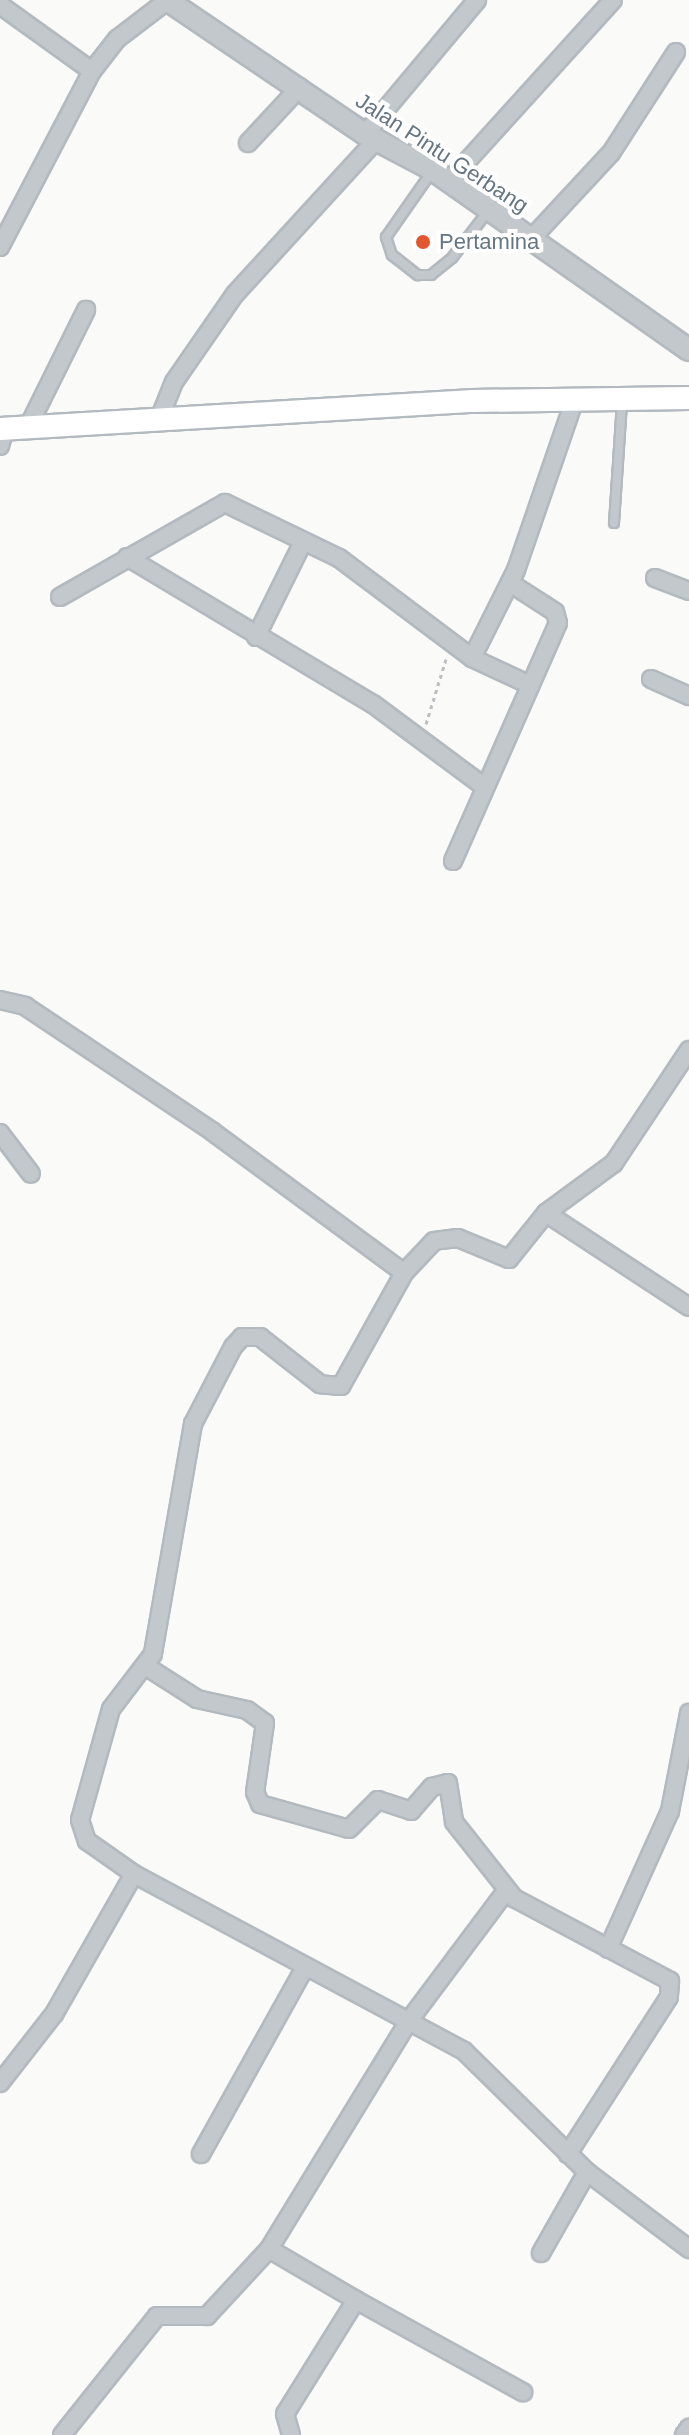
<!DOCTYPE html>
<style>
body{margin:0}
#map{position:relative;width:689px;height:2435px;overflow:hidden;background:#fafaf8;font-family:Helvetica,sans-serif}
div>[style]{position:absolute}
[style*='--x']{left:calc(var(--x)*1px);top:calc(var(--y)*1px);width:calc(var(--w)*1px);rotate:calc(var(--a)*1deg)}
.path>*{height:3px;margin-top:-1.5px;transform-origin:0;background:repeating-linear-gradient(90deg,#bbbfc2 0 4px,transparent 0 8px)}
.roads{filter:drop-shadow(2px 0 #b3babf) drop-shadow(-2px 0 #b3babf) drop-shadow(0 2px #b3babf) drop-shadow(0 -2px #b3babf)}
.service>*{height:8px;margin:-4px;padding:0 4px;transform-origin:4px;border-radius:4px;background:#c3c8cc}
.minor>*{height:16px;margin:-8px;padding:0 8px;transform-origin:8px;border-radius:8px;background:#c3c8cc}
.tertiary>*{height:20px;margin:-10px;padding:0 10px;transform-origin:10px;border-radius:10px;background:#c3c8cc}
.secondary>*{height:22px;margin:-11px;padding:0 11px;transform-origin:11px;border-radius:11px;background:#fff}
.dots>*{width:22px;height:22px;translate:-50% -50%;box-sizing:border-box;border:4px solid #fff;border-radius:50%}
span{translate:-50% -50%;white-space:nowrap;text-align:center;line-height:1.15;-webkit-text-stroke:8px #fff;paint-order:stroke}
.street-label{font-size:22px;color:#657683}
.poi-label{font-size:22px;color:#657683}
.left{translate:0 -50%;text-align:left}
</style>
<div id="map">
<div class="path">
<i style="--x:426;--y:724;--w:68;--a:-72.9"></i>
</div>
<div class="roads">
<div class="service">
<i style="--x:433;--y:170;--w:82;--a:125"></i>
<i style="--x:386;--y:237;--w:19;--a:72"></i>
<i style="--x:392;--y:255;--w:33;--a:38"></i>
<i style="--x:418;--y:275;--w:13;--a:0"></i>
<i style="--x:431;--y:275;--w:27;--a:-39"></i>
<i style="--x:452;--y:258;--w:59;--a:-52.5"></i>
<i style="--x:614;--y:523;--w:120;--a:-86.2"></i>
</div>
<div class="minor">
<i style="--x:0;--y:5;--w:113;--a:35.7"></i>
<i style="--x:365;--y:134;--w:175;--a:-50.1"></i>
<i style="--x:248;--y:143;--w:76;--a:-47.1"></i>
<i style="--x:449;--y:181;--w:244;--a:-47.8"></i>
<i style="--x:531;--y:239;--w:117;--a:-47.1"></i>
<i style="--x:611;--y:153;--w:120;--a:-57.2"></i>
<i style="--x:0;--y:247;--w:199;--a:-62.4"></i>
<i style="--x:92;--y:71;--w:41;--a:-52"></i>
<i style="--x:117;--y:39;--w:64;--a:-37.4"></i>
<i style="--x:158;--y:422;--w:43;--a:-68.2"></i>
<i style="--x:174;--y:382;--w:107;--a:-55.3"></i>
<i style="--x:235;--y:294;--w:209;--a:-47.5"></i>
<i style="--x:28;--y:427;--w:131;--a:-63.6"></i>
<i style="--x:0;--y:446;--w:18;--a:-74"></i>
<i style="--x:127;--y:557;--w:287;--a:30.9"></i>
<i style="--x:373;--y:704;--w:136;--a:36.6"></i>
<i style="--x:655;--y:578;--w:36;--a:21"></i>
<i style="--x:60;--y:597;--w:190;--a:-29.7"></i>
<i style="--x:225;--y:503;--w:127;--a:25.8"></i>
<i style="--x:339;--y:558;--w:166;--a:36.9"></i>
<i style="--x:472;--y:658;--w:64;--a:25"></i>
<i style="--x:256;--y:637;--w:106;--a:-63.7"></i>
<i style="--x:472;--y:658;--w:98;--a:-63.4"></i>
<i style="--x:516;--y:570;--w:178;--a:-71"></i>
<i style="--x:651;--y:679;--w:42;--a:24.1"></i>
<i style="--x:453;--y:861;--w:260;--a:-66.2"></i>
<i style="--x:558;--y:623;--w:11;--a:-105"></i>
<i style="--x:555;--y:612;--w:54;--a:-147.2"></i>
<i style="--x:0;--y:1000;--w:26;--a:13"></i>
<i style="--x:25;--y:1006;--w:226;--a:33.8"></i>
<i style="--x:213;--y:1132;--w:237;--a:36.4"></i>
<i style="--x:689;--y:1050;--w:136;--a:123.6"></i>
<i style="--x:614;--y:1163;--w:84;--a:143.7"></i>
<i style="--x:546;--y:1213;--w:59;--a:128.8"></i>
<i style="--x:509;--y:1259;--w:55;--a:-157.6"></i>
<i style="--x:458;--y:1238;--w:24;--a:173"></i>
<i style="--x:434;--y:1241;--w:44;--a:133.2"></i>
<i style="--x:404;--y:1273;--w:129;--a:119.1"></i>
<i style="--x:341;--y:1386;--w:21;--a:-175"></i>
<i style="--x:320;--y:1384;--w:76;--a:-141.9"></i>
<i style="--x:260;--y:1337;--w:18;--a:180"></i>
<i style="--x:242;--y:1337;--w:13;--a:132"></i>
<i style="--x:233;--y:1347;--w:87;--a:117.5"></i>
<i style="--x:193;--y:1424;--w:233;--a:99.9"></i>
<i style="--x:153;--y:1654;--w:69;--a:127.4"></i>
<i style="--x:111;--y:1709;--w:115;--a:105.6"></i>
<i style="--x:80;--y:1820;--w:22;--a:72"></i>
<i style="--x:87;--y:1841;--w:57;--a:35.1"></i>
<i style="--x:134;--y:1874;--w:374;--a:28.2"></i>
<i style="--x:464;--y:2051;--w:173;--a:44.5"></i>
<i style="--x:587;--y:2172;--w:128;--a:37"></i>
<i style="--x:0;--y:1133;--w:51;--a:52.9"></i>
<i style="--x:546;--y:1213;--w:171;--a:33.3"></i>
<i style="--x:147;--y:1667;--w:59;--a:32.6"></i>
<i style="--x:197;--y:1699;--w:51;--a:12.4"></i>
<i style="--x:247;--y:1710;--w:22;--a:36"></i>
<i style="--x:265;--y:1723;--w:70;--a:98.2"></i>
<i style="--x:255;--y:1792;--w:13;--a:67"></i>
<i style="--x:260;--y:1804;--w:92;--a:15.7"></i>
<i style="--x:349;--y:1829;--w:41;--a:-45"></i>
<i style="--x:378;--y:1800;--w:35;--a:18"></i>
<i style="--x:411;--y:1811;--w:32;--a:-49"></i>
<i style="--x:432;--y:1787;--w:16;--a:-14"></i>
<i style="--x:448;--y:1783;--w:39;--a:81"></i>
<i style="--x:454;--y:1822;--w:97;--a:51.7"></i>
<i style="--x:514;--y:1898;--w:177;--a:28"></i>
<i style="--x:670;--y:1981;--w:16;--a:94"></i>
<i style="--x:669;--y:1997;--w:187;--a:122.8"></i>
<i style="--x:608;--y:1949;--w:151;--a:-65.8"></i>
<i style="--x:670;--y:1811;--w:100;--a:-79"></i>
<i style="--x:0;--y:2083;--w:88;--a:-52"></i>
<i style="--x:54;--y:2014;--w:161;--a:-60.3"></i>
<i style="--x:201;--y:2154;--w:214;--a:-60.9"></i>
<i style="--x:269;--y:2249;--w:101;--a:30.4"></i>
<i style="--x:356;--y:2300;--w:134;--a:121.9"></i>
<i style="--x:285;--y:2414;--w:22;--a:74"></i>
<i style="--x:541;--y:2253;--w:93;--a:-60.4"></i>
<i style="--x:356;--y:2300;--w:191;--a:28.9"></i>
<i style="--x:62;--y:2435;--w:152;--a:-51.4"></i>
<i style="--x:157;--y:2316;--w:50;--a:0"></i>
<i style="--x:207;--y:2316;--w:91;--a:-47.2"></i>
<i style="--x:269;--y:2249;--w:266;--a:-58.5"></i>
<i style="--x:408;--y:2022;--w:164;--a:-53.2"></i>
<i style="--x:684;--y:2435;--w:9;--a:-54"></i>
</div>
<div class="tertiary">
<i style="--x:167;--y:0;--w:239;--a:34.1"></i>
<i style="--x:365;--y:134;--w:77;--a:27.9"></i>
<i style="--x:433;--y:170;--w:313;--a:35.1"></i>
</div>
<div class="secondary">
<i style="--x:0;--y:429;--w:474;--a:-3.4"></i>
<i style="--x:473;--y:401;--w:216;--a:-0.8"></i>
</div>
</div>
<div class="dots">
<i style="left:423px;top:242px;background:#e4572e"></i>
</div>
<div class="street-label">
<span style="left:442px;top:153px;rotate:33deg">Jalan Pintu Gerbang</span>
</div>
<div class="poi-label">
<span class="left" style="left:439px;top:242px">Pertamina</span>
</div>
</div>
